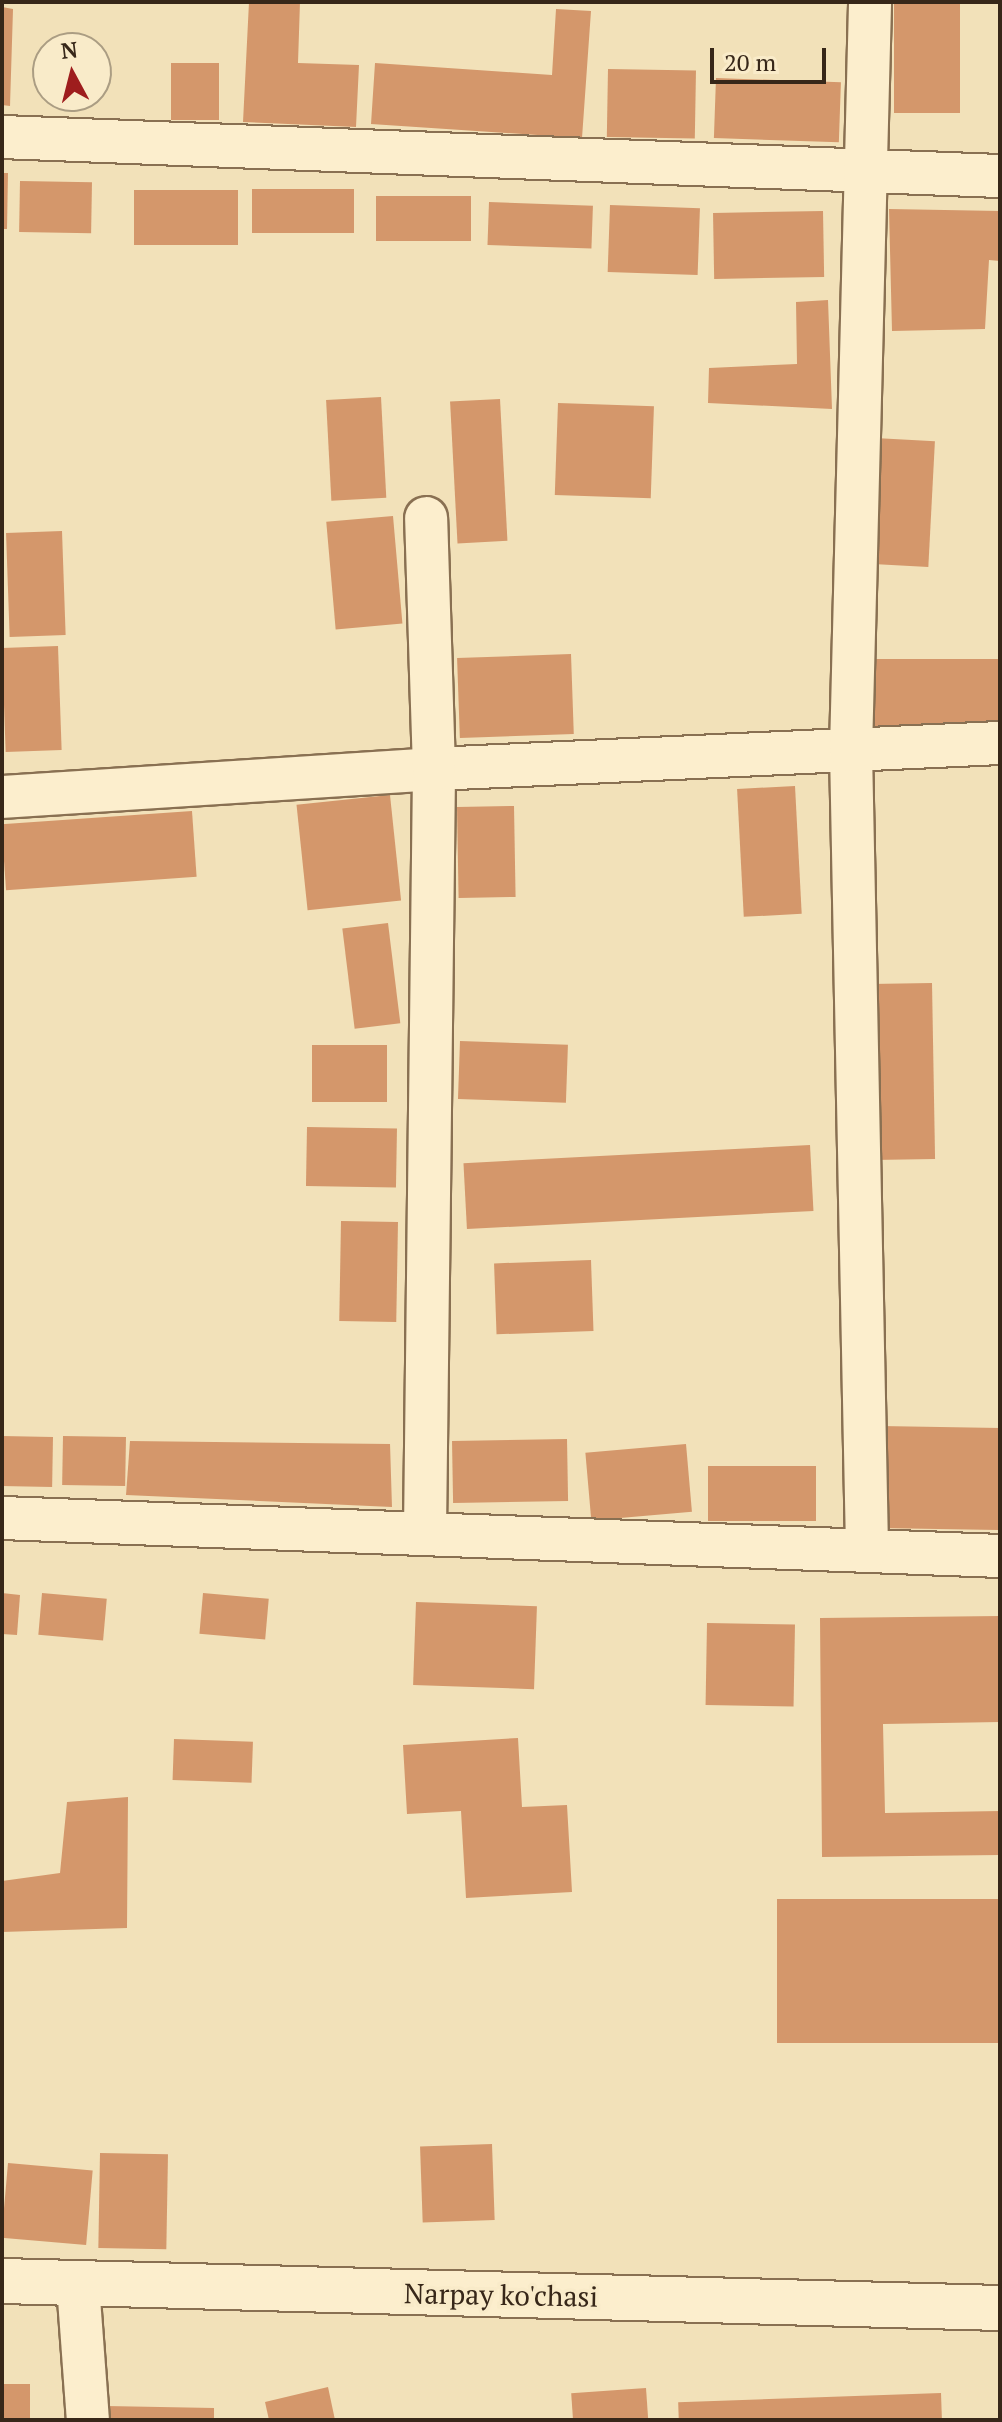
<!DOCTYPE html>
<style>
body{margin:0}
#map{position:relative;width:1002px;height:2422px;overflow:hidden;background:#f2e1b9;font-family:"PT Serif",serif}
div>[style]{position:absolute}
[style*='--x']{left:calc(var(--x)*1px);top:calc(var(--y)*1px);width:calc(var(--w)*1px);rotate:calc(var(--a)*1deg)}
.building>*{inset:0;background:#d4976b;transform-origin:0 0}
.roads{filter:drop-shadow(2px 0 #897052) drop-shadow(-2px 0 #897052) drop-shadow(0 2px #897052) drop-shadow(0 -2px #897052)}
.minor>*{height:42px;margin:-21px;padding:0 21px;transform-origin:21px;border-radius:21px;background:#fceecd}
.secondary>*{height:44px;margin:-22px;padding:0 22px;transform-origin:22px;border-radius:22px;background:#fceecd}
span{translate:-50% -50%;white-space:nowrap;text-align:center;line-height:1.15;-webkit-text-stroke:7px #f9ebc9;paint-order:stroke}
.street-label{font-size:28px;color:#372719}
.frame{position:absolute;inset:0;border:4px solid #372719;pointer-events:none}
.north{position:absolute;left:32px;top:32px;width:80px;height:80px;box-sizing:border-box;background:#f9ebc9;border:2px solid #ab9d83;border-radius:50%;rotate:353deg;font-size:22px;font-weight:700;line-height:32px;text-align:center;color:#372719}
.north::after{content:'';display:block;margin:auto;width:28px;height:36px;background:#9e1d1d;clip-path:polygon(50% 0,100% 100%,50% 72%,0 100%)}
.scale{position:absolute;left:710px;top:48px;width:116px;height:36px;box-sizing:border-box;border:4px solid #372719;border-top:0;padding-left:10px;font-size:24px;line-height:28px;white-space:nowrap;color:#372719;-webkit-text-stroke:6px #f9ebc9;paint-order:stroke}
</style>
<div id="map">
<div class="building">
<i style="clip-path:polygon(249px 2px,300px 2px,298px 63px,359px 65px,356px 127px,243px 122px)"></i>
<i style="left:894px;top:2px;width:66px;height:111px"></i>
<i style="clip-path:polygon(2px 7px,13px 9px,10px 106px,2px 105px)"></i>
<i style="clip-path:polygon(556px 9px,591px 11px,582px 138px,371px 124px,375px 63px,552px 75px)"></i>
<i style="left:171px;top:63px;width:48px;height:57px"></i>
<i style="left:608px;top:69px;width:88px;height:68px;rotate:1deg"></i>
<i style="left:716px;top:78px;width:125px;height:60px;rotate:2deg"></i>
<i style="clip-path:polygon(2px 173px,8px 173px,7px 229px,2px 229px)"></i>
<i style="left:20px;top:181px;width:72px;height:51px;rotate:1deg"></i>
<i style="left:252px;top:189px;width:102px;height:44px"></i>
<i style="left:134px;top:190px;width:104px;height:55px"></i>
<i style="left:471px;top:196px;width:45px;height:95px;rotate:90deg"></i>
<i style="left:489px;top:202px;width:104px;height:43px;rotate:2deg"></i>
<i style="left:610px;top:205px;width:90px;height:67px;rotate:2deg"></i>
<i style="clip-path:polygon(889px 209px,1000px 211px,1000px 261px,989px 260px,985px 329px,892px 331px)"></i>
<i style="left:823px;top:211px;width:66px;height:110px;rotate:89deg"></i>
<i style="clip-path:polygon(828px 300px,832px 409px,708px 403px,709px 368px,797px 364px,796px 302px)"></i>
<i style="left:381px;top:397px;width:101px;height:55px;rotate:87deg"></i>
<i style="left:500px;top:399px;width:142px;height:50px;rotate:87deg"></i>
<i style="left:558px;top:403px;width:96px;height:92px;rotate:2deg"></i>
<i style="left:875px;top:438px;width:60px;height:126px;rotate:3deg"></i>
<i style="left:393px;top:516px;width:108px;height:67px;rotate:85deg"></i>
<i style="left:62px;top:531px;width:104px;height:56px;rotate:88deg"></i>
<i style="left:58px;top:646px;width:104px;height:56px;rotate:88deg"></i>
<i style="left:571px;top:654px;width:80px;height:114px;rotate:88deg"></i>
<i style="left:999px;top:659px;width:67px;height:136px;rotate:90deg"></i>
<i style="left:795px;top:786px;width:128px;height:58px;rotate:87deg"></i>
<i style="left:390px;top:795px;width:106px;height:94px;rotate:84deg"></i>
<i style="left:514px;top:806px;width:91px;height:57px;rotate:89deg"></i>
<i style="left:192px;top:811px;width:66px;height:191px;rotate:86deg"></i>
<i style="left:388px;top:923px;width:101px;height:46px;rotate:83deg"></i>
<i style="left:932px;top:983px;width:176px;height:62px;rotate:89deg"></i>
<i style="left:460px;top:1041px;width:108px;height:58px;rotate:2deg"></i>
<i style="left:387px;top:1045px;width:57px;height:75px;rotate:90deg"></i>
<i style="left:307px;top:1127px;width:90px;height:59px;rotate:1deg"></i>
<i style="left:810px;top:1145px;width:66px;height:347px;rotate:87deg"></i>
<i style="left:341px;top:1221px;width:57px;height:100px;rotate:1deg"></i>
<i style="left:591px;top:1260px;width:71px;height:97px;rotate:88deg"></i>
<i style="left:880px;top:1426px;width:120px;height:102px;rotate:1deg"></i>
<i style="left:2px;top:1436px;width:51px;height:50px;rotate:1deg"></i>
<i style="left:63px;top:1436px;width:63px;height:49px;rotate:1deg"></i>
<i style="left:567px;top:1439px;width:62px;height:115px;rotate:89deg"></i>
<i style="clip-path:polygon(130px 1441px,390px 1444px,392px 1507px,126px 1495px)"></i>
<i style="left:686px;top:1444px;width:68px;height:101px;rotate:85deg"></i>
<i style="left:708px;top:1466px;width:108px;height:55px"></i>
<i style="clip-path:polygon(2px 1593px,20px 1595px,17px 1635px,2px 1634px)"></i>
<i style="left:42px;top:1593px;width:65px;height:42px;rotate:5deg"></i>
<i style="left:203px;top:1593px;width:66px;height:41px;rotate:5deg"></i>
<i style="left:416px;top:1602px;width:121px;height:83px;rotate:2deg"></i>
<i style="clip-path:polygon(1000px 1616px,1000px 1722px,883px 1724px,885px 1813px,1000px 1811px,1000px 1855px,822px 1857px,820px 1618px)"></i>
<i style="left:707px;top:1623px;width:88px;height:82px;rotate:1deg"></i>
<i style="clip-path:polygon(518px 1738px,522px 1807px,567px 1805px,572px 1892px,466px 1898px,461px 1811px,407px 1814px,403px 1745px)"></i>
<i style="left:174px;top:1739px;width:79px;height:41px;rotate:2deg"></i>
<i style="clip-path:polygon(128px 1797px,127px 1928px,2px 1932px,2px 1881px,60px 1873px,67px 1802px)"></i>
<i style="left:1000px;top:1899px;width:144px;height:223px;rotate:90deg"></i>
<i style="left:492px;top:2144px;width:76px;height:72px;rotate:88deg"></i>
<i style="left:100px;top:2153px;width:68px;height:95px;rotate:1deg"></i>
<i style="left:8px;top:2163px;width:85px;height:75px;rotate:5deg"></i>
<i style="left:2px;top:2384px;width:28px;height:36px"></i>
<i style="clip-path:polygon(328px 2387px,335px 2420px,269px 2420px,265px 2402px)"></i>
<i style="left:646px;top:2388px;width:32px;height:75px;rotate:86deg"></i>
<i style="left:941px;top:2393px;width:27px;height:263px;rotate:88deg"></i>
<i style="clip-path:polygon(106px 2406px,214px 2408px,214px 2420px,106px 2420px)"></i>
</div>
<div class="roads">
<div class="minor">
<i style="--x:2;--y:137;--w:999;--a:2.24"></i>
<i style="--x:2;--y:797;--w:433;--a:-3.7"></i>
<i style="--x:434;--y:769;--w:567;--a:-2.63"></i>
<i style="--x:2;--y:1518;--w:999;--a:2.18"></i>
<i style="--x:425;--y:1531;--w:762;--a:-89.32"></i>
<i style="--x:434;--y:769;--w:251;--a:-91.8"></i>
<i style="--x:867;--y:1548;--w:798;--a:-91.15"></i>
<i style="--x:851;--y:750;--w:748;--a:-88.54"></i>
<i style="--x:78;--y:2285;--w:135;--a:85.8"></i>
</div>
<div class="secondary">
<i style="--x:2;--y:2281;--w:998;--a:1.55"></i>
</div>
</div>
<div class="street-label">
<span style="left:501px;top:2295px;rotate:1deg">Narpay ko'chasi</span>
</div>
<div class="frame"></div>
<div class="north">N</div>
<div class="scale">20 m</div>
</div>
